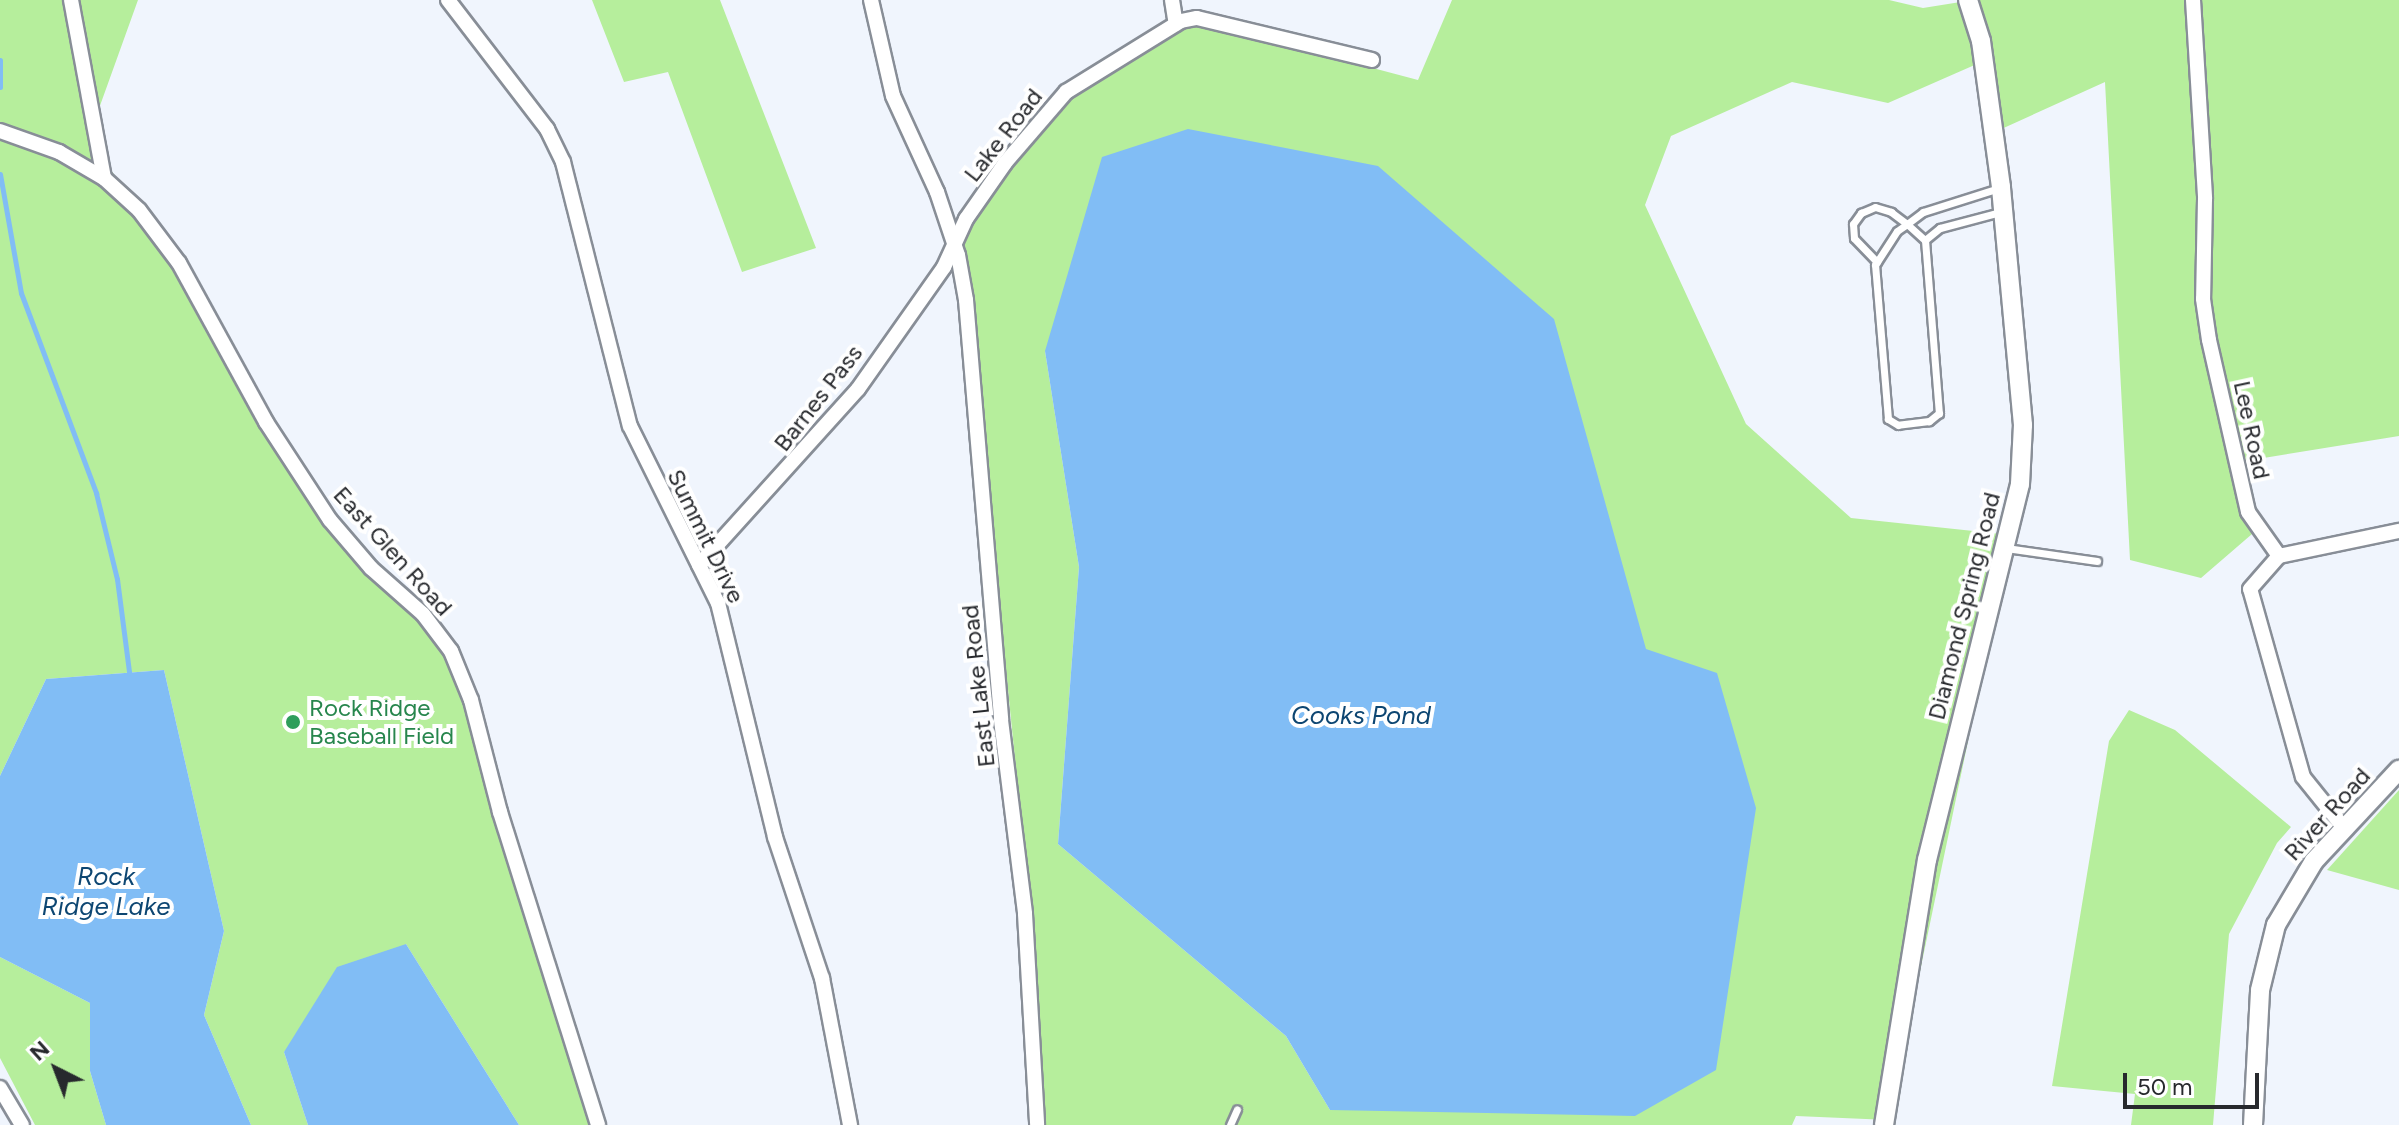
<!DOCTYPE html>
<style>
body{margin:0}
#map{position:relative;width:2399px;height:1125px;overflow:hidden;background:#f0f5fd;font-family:Figtree,sans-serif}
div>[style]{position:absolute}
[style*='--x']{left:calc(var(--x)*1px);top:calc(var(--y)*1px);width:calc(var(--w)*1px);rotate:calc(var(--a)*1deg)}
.green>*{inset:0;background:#b6ee9c}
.water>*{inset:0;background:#81bdf5}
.stream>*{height:5px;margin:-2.5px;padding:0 2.5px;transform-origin:2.5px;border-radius:2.5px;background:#81bdf5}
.roads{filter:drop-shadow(2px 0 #888e97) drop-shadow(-2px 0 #888e97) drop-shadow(0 2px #888e97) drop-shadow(0 -2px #888e97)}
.service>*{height:7px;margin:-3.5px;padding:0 3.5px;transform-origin:3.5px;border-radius:3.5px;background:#fff}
.minor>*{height:14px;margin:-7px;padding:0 7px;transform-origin:7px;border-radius:7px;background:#fff}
.tertiary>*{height:18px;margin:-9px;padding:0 9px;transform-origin:9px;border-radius:9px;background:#fff}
.dots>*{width:22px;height:22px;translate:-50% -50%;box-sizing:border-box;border:4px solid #fff;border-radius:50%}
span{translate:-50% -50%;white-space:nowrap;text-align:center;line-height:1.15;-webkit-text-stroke:8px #fff;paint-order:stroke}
.street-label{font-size:24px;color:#27292d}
.leisure-label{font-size:24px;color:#27864d}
.left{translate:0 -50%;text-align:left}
.water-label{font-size:26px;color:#0d4672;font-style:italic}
.north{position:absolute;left:16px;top:1029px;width:80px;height:80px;-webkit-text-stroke:6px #fff;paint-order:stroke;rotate:318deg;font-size:22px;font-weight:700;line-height:32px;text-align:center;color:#27292d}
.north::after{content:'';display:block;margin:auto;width:28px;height:36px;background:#27292d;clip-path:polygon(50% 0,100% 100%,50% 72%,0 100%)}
.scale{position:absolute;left:2123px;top:1073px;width:136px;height:36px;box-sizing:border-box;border:4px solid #27292d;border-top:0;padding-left:10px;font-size:24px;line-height:28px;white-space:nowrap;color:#27292d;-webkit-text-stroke:6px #fff;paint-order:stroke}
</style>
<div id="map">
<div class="green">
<i style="clip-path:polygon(0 0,138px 0,88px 139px,208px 302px,313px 495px,455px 651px,607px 1125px,519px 1125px,406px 944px,284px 1052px,308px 1125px,251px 1125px,204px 1015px,224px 931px,164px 670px,46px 679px,0 776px)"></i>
<i style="clip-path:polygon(592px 0,720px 0,816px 248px,742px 272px,668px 72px,624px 82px)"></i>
<i style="clip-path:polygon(evenodd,1452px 0,1889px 0,1923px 8px,1973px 0,2399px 0,2399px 436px,2239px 462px,2259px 528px,2201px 578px,2130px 560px,2105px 82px,1997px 131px,1986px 60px,1888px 103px,1792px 82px,1671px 136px,1645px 205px,1746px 424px,1851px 518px,2011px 535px,1889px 1120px,1796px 1116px,1792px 1125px,1045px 1125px,1025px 858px,962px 234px,1057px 96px,1188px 19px,1418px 80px,1452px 0,1045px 351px,1646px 650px,1330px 1110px,1286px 1036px,1058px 844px,1079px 567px,1045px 351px)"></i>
<i style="clip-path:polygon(2129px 710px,2175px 730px,2291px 827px,2277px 843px,2229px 934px,2213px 1125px,2131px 1125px,2135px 1094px,2052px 1086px,2109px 741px)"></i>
<i style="clip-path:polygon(2399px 790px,2399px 890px,2327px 870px)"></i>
<i style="clip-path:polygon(0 957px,90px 1003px,90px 1071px,106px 1125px,35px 1125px,0 1058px)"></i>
</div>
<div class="water">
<i style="clip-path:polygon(1188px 129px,1378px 166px,1554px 319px,1646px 649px,1717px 673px,1756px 808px,1716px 1070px,1635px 1116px,1330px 1110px,1286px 1036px,1058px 844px,1079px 567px,1045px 351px,1102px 157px)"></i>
<i style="clip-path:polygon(164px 670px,224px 931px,204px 1015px,251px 1125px,106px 1125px,90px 1071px,90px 1003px,0 957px,0 776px,46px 679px)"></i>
<i style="clip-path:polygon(406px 944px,519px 1125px,308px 1125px,284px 1052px,337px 967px)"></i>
</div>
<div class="stream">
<i style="--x:0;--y:60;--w:27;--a:90"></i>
<i style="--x:0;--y:174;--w:121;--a:80"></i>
<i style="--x:21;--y:293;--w:214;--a:69.4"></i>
<i style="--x:96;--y:493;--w:89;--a:76.3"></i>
<i style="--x:117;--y:579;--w:94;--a:82.6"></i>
</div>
<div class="roads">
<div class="service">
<i style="--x:1925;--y:240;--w:19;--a:-39"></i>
<i style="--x:1940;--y:228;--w:62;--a:-14.9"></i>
<i style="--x:1877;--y:262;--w:33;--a:-134"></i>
<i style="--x:1854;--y:238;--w:14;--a:-94"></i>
<i style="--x:1853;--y:224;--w:14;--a:-54"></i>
<i style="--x:1861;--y:213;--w:15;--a:-23"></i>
<i style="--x:1875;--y:207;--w:17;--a:17"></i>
<i style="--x:1891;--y:212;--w:20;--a:37"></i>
<i style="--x:1907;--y:224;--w:24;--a:42"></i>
<i style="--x:1925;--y:240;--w:174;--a:85.4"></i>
<i style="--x:1939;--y:413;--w:13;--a:141"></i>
<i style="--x:1929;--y:421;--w:31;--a:173"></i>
<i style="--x:1898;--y:425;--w:12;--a:-149"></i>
<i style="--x:1888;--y:419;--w:155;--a:-94.8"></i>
<i style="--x:1875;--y:265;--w:40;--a:-57.1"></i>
<i style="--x:1897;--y:231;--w:12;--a:-35"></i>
<i style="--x:1907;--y:224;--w:20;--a:-37"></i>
<i style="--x:1923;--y:212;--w:80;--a:-17.5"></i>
<i style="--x:2006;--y:548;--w:92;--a:8.1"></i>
<i style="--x:1230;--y:1125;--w:17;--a:-66"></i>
</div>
<div class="minor">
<i style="--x:71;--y:0;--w:181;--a:79.5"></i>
<i style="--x:448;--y:0;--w:163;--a:52.5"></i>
<i style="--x:547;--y:129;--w:37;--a:64"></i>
<i style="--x:563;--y:162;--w:272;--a:75.8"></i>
<i style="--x:630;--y:426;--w:198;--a:63.6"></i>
<i style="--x:718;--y:603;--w:241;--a:76.3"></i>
<i style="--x:775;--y:837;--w:149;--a:71.6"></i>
<i style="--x:822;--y:978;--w:150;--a:79.2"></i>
<i style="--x:871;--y:0;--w:98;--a:77.1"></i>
<i style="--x:893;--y:96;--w:106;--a:65.4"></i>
<i style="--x:937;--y:192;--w:66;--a:71.6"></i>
<i style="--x:958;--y:255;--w:46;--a:79.9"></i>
<i style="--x:966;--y:300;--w:421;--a:85.2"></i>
<i style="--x:1001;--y:720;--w:195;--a:82.9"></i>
<i style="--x:1025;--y:914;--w:211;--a:86.7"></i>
<i style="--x:1172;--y:0;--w:24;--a:81"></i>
<i style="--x:2193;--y:0;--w:199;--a:86.5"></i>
<i style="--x:2205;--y:199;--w:100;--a:91.1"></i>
<i style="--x:2203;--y:299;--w:41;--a:81.7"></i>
<i style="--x:2209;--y:340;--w:176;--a:77.2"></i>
<i style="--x:2248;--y:512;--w:54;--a:54.8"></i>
<i style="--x:0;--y:131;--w:63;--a:19.6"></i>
<i style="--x:59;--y:152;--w:53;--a:30.4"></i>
<i style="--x:105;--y:179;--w:46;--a:42.4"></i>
<i style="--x:139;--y:210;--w:66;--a:53"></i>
<i style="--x:179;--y:263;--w:181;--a:61.3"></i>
<i style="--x:266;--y:422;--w:117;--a:56.9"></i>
<i style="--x:330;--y:520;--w:63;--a:49.5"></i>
<i style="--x:371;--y:568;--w:69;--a:41.5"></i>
<i style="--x:423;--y:614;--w:46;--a:52.9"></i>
<i style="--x:451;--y:651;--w:53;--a:67.8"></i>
<i style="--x:471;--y:700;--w:116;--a:75.5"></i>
<i style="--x:500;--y:812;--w:328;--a:72.6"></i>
<i style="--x:699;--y:565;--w:237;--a:-47.9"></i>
<i style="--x:858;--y:389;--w:149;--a:-54.8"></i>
<i style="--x:944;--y:267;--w:53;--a:-65.4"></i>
<i style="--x:966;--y:219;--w:68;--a:-55.1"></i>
<i style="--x:1005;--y:163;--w:94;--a:-49.3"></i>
<i style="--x:1066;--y:92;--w:135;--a:-31.7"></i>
<i style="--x:1181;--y:21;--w:16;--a:-11"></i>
<i style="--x:1197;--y:18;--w:180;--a:13.5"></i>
<i style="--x:2344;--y:828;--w:65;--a:-128.8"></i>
<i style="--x:2303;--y:777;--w:195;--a:-105.7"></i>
<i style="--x:2250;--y:589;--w:44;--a:-48.7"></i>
<i style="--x:2279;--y:556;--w:123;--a:-11.8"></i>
<i style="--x:0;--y:1088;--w:43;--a:59.3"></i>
</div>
<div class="tertiary">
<i style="--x:1884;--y:1125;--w:268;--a:-80.8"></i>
<i style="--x:1927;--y:860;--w:387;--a:-76.1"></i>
<i style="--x:2020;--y:484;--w:59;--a:-87.1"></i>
<i style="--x:2023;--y:425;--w:239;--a:-95.3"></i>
<i style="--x:2001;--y:187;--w:147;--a:-97.8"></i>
<i style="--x:1981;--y:41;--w:43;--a:-107.6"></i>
<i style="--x:2253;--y:1125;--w:135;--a:-87"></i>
<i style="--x:2260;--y:990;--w:67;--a:-76.2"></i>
<i style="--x:2276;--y:925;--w:74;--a:-59.3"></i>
<i style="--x:2314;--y:861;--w:125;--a:-47"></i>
</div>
</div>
<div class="dots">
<i style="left:293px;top:722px;background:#2e9e5b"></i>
</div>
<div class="street-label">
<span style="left:1003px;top:135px;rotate:-52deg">Lake Road</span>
<span style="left:818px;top:398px;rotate:-52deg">Barnes Pass</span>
<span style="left:2252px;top:430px;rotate:78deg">Lee Road</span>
<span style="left:706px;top:536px;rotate:64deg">Summit Drive</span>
<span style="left:393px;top:551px;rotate:48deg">East Glen Road</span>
<span style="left:1964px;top:606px;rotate:-76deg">Diamond Spring Road</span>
<span style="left:978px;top:686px;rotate:-96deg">East Lake Road</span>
<span style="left:2327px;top:814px;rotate:-48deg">River Road</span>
</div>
<div class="leisure-label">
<span class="left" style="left:309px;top:722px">Rock Ridge<br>Baseball Field</span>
</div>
<div class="water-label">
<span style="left:1361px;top:716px">Cooks Pond</span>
<span style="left:106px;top:892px">Rock<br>Ridge Lake</span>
</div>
<div class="north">N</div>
<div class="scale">50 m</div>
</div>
